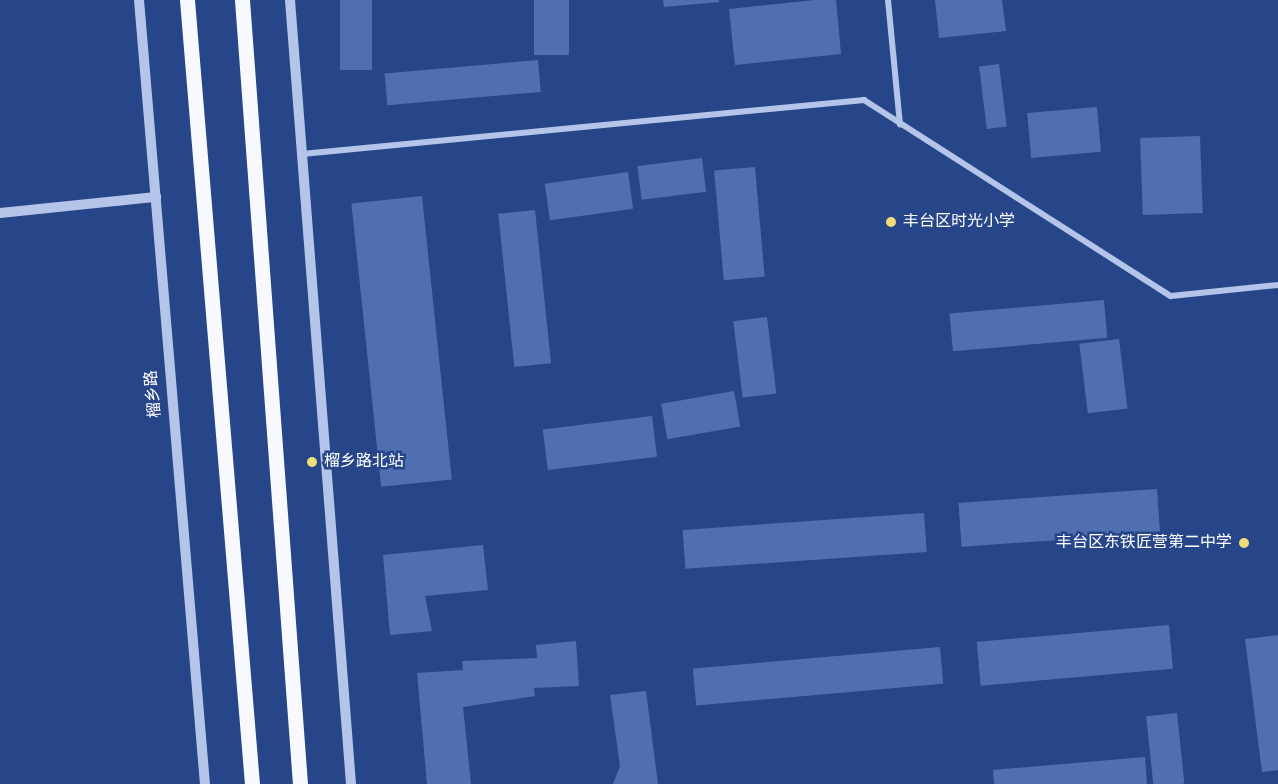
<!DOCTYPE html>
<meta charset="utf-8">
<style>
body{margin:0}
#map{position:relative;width:1278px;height:784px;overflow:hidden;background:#274689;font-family:Overpass,"Noto Sans SC",sans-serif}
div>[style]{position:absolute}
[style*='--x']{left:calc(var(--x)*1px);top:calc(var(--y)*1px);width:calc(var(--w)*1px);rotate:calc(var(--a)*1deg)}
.building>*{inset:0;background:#506fb0;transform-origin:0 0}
.minor>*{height:6px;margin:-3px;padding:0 3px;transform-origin:3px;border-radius:3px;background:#b4c5e9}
.tertiary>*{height:10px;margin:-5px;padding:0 5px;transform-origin:5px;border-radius:5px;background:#b4c5e9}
.primary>*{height:15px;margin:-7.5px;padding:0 7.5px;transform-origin:7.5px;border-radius:7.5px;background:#f7f9fe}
.dots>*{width:16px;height:16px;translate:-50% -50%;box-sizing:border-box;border:3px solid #274689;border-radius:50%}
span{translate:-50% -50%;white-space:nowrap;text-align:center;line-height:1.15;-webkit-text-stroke:5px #274689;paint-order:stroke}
.poi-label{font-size:16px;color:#fff}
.left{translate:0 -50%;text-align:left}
.right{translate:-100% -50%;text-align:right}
.street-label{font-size:16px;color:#fff}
</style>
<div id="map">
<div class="building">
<i style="left:340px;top:0;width:32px;height:70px"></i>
<i style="left:534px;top:0;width:35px;height:55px"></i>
<i style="clip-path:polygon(663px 0,719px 0,719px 2px,664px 7px)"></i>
<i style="clip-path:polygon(814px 0,836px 0,841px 54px,735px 65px,729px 9px)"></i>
<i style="clip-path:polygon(935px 0,1002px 0,1006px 31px,939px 38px)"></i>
<i style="left:538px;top:60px;width:32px;height:154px;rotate:85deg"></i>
<i style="left:999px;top:64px;width:63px;height:20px;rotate:83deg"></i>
<i style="left:1097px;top:107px;width:45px;height:70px;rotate:85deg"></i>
<i style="left:1200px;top:136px;width:77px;height:60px;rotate:88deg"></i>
<i style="left:702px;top:158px;width:34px;height:65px;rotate:83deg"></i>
<i style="left:755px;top:167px;width:110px;height:41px;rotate:85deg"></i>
<i style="left:628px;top:172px;width:37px;height:84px;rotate:82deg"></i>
<i style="left:422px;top:196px;width:285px;height:71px;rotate:84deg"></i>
<i style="left:535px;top:210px;width:154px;height:37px;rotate:84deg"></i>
<i style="left:1104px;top:300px;width:38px;height:155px;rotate:85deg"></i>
<i style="left:767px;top:317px;width:77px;height:34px;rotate:83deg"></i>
<i style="left:1119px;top:339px;width:70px;height:40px;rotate:83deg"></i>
<i style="left:734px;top:391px;width:36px;height:74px;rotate:80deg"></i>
<i style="left:652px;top:416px;width:41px;height:110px;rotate:83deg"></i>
<i style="left:1157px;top:489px;width:44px;height:199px;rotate:86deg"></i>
<i style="left:924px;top:513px;width:39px;height:242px;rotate:86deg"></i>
<i style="clip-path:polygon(483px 545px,488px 590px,425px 596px,432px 631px,390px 635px,383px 555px)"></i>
<i style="left:1169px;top:625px;width:44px;height:193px;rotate:85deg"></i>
<i style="clip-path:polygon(1278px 635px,1278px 770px,1262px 772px,1245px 639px)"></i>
<i style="clip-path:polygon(576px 641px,579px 686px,534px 688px,535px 696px,463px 707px,471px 784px,427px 784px,417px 673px,463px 670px,462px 661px,537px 658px,536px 645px)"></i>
<i style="left:940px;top:647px;width:37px;height:248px;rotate:85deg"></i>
<i style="clip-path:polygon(646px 691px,658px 784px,613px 784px,620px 766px,610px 695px)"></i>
<i style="left:1177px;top:713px;width:71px;height:31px;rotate:84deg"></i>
<i style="clip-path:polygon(1145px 757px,1147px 784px,994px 784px,993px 770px)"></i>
</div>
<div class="minor">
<i style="--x:888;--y:0;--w:125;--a:84.5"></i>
<i style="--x:302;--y:154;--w:565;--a:-5.49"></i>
<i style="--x:864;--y:100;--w:364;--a:32.6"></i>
<i style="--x:1171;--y:296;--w:108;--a:-5.9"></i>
</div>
<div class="tertiary">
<i style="--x:139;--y:0;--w:787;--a:85.19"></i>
<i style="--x:290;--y:0;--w:786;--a:85.55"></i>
<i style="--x:0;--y:213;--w:157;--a:-5.9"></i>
</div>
<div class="primary">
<i style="--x:187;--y:0;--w:787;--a:85.26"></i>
<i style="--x:242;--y:0;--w:786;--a:85.77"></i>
</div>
<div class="dots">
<i style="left:891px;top:222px;background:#f1dd79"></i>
<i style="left:312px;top:462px;background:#f1dd79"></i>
<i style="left:1244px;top:543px;background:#f1dd79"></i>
</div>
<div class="poi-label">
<span class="left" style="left:903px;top:222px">丰台区时光小学</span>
<span class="left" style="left:324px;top:462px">榴乡路北站</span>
<span class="right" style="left:1232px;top:543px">丰台区东铁匠营第二中学</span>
</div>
<div class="street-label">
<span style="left:154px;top:394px;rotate:-95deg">榴乡路</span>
</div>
</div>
